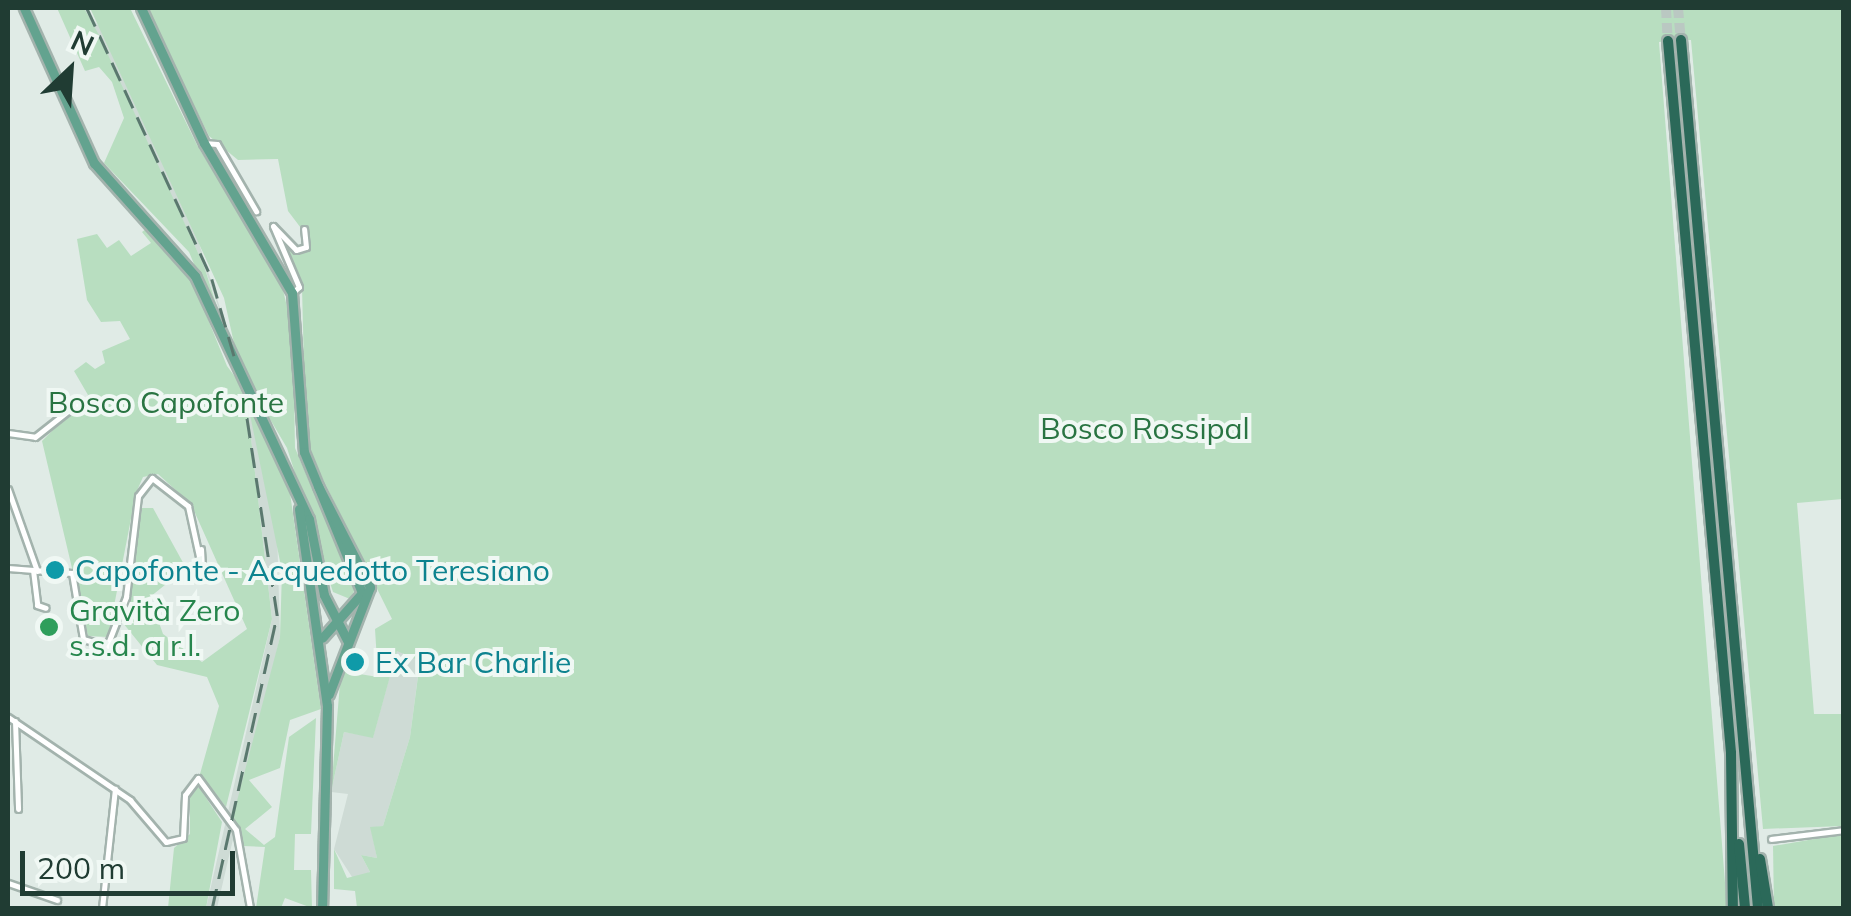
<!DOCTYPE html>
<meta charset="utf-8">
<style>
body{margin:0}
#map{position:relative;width:1851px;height:916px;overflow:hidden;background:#e0ebe6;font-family:Mulish,sans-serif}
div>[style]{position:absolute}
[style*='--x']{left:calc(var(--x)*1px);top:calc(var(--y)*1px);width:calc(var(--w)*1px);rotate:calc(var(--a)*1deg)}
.built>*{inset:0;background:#cedbd5}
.green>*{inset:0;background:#b8dec0}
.highway-tunnel>*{height:10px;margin-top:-5px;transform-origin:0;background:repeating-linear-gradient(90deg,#bac8c2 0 10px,transparent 0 15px)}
.roads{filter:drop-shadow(2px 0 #a3b3ad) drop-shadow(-2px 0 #a3b3ad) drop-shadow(0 2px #a3b3ad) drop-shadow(0 -2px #a3b3ad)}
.street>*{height:5px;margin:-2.5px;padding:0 2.5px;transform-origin:2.5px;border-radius:2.5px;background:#fff}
.primary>*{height:9px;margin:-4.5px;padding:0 4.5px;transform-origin:4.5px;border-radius:4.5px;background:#63a38f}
.highway>*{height:10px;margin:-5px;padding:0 5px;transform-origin:5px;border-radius:5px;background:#2b6959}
.rail>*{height:2.5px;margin-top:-1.25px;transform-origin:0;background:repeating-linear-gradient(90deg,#5a786e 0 20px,transparent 0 30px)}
.dots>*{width:28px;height:28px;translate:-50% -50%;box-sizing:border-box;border:5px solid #f0f8f4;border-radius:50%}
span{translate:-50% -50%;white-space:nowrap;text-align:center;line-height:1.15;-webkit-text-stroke:8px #f0f8f4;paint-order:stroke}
.park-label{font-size:30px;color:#297442}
.culture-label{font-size:30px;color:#0d838f}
.left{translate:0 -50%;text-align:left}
.leisure-label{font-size:30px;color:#27864d}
.frame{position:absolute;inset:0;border:10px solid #203c33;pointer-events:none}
.north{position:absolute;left:20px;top:20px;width:100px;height:100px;-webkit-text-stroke:8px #f0f8f4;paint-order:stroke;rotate:25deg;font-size:28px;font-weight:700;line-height:40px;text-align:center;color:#203c33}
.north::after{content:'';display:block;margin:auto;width:35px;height:45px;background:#203c33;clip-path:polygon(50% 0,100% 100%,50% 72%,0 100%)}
.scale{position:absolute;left:20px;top:851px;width:215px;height:45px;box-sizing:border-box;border:5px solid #203c33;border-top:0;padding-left:12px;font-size:30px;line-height:35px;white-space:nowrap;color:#203c33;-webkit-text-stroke:8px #f0f8f4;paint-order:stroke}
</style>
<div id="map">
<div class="built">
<i style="clip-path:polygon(84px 8px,106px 35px,194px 228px,239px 366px,204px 266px)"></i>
<i style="clip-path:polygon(246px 395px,277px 527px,280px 637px,217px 908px,206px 908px,272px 619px)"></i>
<i style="clip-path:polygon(397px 650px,420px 660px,410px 737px,383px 826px,371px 828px,377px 858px,361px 855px,370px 872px,354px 880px,334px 849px,348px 794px,331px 792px,344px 732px,373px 737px)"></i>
</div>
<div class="green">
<i style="clip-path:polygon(57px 8px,84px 8px,99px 35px,204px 266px,233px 357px,189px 252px,104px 163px,124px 118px,112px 82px,99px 67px,85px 71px)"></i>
<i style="clip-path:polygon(90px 8px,130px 8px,197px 145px,281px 281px,293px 333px,295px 448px,355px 589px,350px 599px,333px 592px,287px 448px,239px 366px,224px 298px)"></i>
<i style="clip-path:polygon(146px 8px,1843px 8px,1843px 499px,1797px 503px,1814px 714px,1843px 714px,1843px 826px,1763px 829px,1691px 40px,1668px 41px,1659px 42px,1727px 908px,357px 908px,355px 891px,334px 889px,334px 849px,347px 878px,370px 872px,361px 855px,377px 858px,370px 827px,383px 826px,410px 737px,420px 661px,397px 651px,373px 738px,344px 732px,331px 792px,341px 671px,378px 677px,375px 629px,392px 619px,306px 445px,302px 288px,276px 234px,299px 253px,310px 240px,288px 211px,278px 159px,238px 160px,209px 136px)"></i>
<i style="clip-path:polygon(150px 226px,189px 273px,227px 366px,250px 397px,263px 421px,290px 493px,321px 709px,290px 720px,280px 768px,249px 780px,272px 807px,245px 829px,264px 845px,275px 837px,289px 737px,316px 718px,311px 834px,295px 834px,294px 870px,311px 870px,312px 908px,285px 898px,281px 908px,256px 908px,265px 847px,243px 846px,232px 820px,280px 637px,282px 571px,246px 395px,272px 619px,226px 807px,200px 774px,219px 706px,207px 677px,157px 665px,123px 623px,142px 508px,153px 508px,186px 568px,150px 597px,163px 634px,202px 662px,247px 629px,191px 504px,158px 474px,143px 477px,136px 493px,108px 637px,88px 636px,42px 441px,88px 395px,74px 371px,86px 362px,95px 369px,105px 363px,102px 351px,130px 339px,120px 321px,101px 322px,87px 300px,77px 239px,97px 234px,107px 248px,119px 240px,131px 256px,151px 243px,142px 232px)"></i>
<i style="clip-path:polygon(199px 787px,222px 822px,206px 908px,168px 908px,174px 848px,190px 834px,190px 793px)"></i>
<i style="clip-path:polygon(1843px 834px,1843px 908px,1774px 908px,1773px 846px)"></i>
</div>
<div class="highway-tunnel">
<i style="--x:1666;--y:8;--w:33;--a:87"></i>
<i style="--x:1678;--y:8;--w:32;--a:85"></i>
</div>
<div class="roads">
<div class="street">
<i style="--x:204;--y:143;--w:13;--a:4"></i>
<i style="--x:217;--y:144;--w:78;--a:59.8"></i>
<i style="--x:292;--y:293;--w:9;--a:-41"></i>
<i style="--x:299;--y:287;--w:66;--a:-113.1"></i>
<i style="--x:273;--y:226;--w:33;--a:46"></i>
<i style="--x:296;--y:250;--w:10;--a:-17"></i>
<i style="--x:306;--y:247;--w:18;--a:-96"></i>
<i style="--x:8;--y:433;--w:27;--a:8"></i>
<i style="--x:35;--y:437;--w:55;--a:-38.3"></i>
<i style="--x:8;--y:489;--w:87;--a:70.5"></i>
<i style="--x:201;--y:549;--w:21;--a:87"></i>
<i style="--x:8;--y:568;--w:64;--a:4.5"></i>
<i style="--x:72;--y:573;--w:67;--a:80.5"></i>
<i style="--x:83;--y:639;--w:25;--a:16"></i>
<i style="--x:107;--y:646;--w:53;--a:-68.8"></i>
<i style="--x:126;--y:597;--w:102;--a:-83.2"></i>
<i style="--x:138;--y:496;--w:23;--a:-52"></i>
<i style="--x:152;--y:478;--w:46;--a:37.9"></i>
<i style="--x:188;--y:506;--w:66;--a:77.7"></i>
<i style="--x:33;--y:570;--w:35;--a:83"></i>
<i style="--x:37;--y:605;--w:9;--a:18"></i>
<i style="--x:8;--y:717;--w:148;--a:34.2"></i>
<i style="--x:130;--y:800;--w:55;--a:49.4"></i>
<i style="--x:166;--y:842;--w:17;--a:-13"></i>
<i style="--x:183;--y:838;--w:43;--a:-87.3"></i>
<i style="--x:185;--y:795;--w:21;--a:-53"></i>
<i style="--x:198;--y:778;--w:64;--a:53.8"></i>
<i style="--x:236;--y:830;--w:79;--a:79.8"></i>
<i style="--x:15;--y:721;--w:88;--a:88"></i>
<i style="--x:1771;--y:839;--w:74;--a:-7"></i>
<i style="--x:8;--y:883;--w:52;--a:19.1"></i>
<i style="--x:102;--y:908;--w:120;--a:-83.8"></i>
</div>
<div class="primary">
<i style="--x:24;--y:8;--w:170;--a:65.7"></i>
<i style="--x:94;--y:163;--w:152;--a:48.2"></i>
<i style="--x:195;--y:276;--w:268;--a:64.9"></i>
<i style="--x:309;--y:519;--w:77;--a:78.8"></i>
<i style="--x:324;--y:595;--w:51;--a:62.9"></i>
<i style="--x:141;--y:8;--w:149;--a:65"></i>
<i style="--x:204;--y:143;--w:174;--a:59.6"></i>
<i style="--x:292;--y:293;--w:159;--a:85.7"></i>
<i style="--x:304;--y:452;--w:152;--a:67.6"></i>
<i style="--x:362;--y:593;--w:60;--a:131.6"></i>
<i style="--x:318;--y:486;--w:114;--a:62.8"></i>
<i style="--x:370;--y:587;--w:115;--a:111"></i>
<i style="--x:299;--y:509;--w:199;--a:81.9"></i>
<i style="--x:327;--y:706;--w:202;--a:91.4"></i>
</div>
<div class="highway">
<i style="--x:1681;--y:40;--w:871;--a:84.93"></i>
<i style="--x:1668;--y:41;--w:715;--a:84.94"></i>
<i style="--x:1731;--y:753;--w:155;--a:89.3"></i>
<i style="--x:1739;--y:844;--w:64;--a:84.6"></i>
<i style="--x:1760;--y:859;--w:50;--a:80.7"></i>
</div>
</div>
<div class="rail">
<i style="--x:87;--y:8;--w:298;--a:65.2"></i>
<i style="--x:212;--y:279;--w:86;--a:73.9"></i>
<i style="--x:212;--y:908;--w:299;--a:-77.5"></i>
<i style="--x:277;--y:616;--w:224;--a:-98.7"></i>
</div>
<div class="dots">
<i style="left:55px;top:570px;background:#0f9aa8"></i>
<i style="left:49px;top:627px;background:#2e9e5b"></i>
<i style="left:355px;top:662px;background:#0f9aa8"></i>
</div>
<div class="park-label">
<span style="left:166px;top:402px">Bosco Capofonte</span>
<span style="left:1145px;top:428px">Bosco Rossipal</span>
</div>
<div class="culture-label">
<span class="left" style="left:75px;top:570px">Capofonte - Acquedotto Teresiano</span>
<span class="left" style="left:375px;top:662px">Ex Bar Charlie</span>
</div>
<div class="leisure-label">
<span class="left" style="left:69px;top:627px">Gravità Zero<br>s.s.d. a r.l.</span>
</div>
<div class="frame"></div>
<div class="north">N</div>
<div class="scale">200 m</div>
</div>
